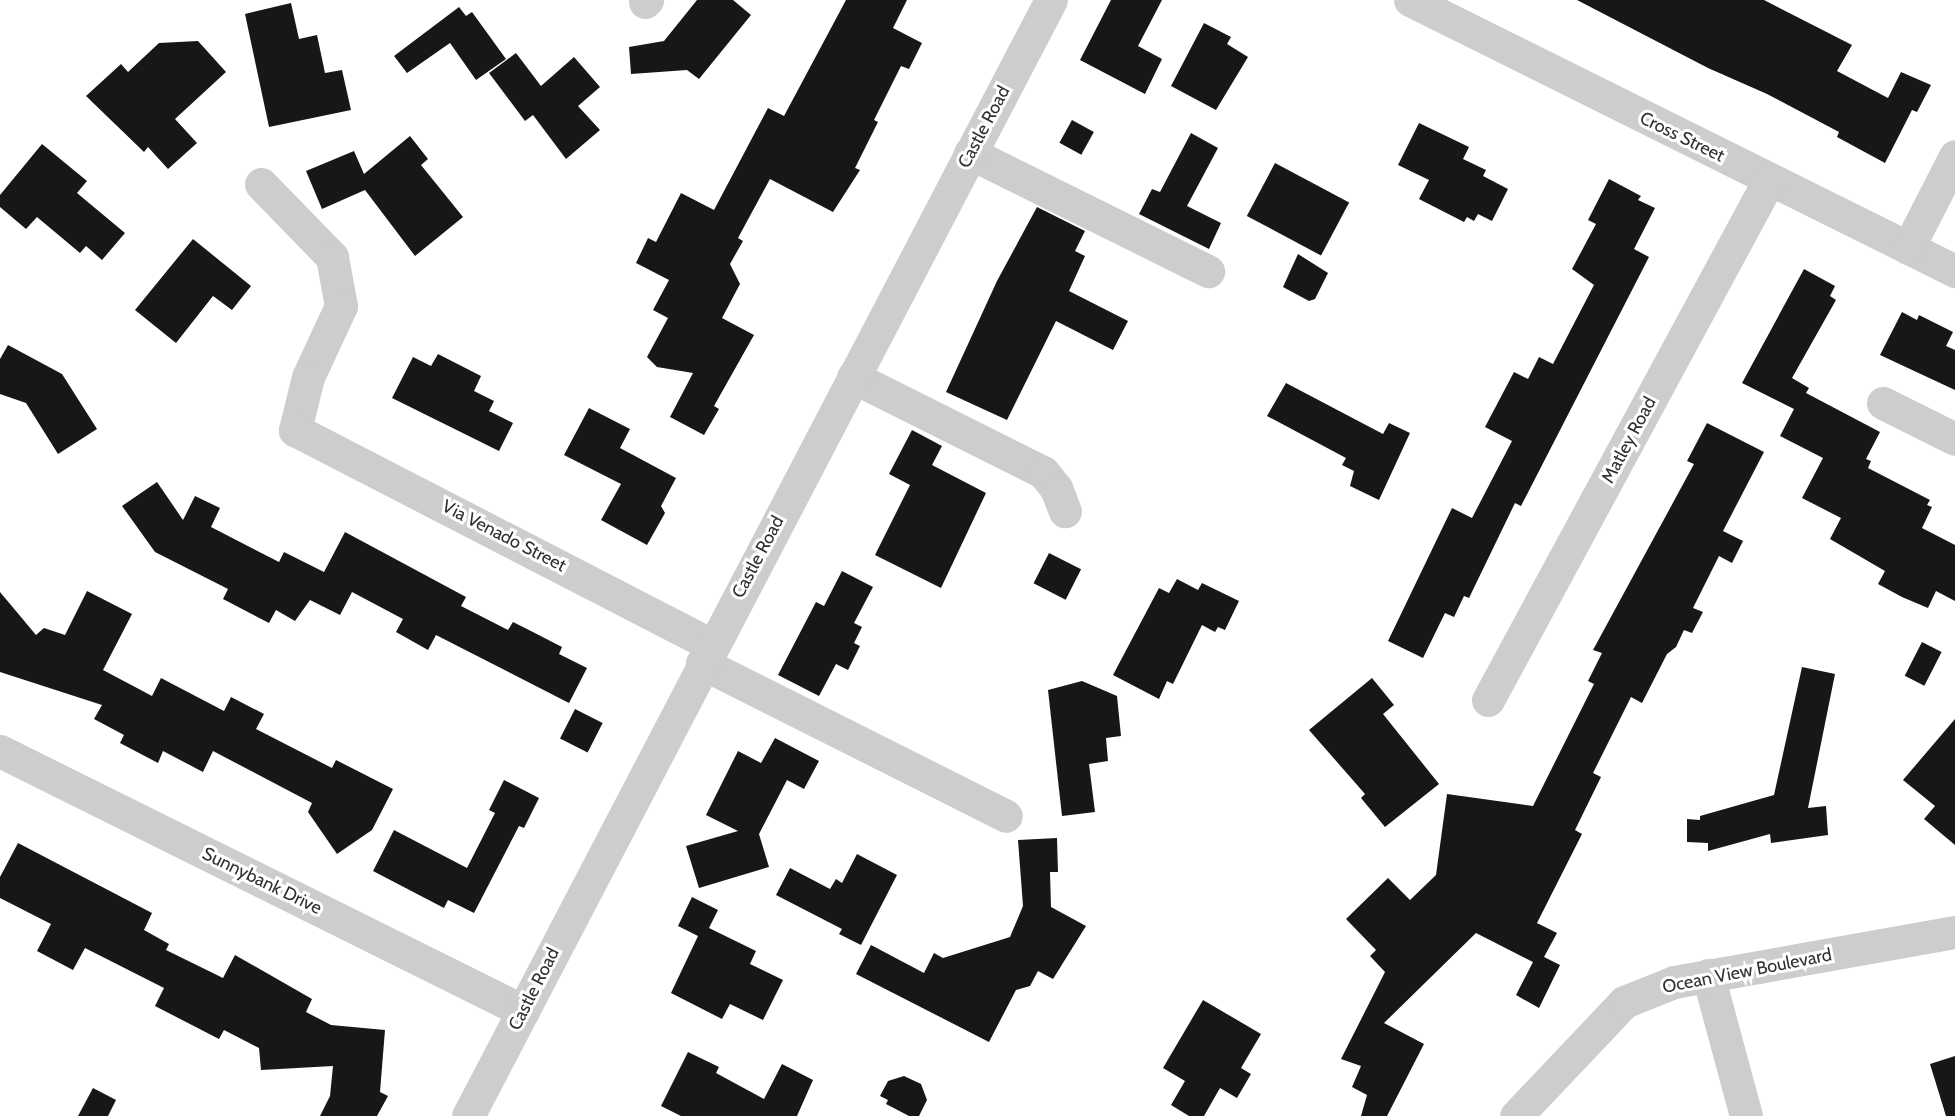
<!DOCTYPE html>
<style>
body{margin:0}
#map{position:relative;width:1955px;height:1116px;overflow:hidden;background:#fff;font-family:Cabin,sans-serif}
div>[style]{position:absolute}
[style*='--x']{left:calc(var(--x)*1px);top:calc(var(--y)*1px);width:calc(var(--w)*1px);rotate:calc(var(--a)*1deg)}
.building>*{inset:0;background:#171717;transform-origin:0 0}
.minor>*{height:33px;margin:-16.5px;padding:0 16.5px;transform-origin:16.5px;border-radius:16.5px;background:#cdcdcd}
span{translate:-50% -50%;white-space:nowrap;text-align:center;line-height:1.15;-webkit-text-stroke:6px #fff;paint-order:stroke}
.street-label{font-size:18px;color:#303030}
</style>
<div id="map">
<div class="building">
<i style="clip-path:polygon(697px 0,733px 0,751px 15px,699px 79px,687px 70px,631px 74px,629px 47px,664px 41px)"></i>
<i style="clip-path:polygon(846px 0,907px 0,893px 28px,922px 43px,909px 69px,901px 66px,874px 120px,878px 122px,855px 168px,860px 170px,833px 212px,770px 179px,738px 238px,743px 241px,730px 264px,740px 284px,722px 318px,754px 335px,714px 406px,719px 409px,704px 435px,670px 417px,693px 373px,657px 367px,647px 357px,668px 318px,653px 310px,669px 280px,636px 263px,648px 238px,656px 242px,681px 193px,714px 210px,768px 108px,784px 116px)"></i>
<i style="clip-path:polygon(1111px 0,1162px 0,1138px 46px,1162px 59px,1145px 94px,1080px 60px)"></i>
<i style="clip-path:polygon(1577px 0,1764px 0,1852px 45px,1837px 71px,1888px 98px,1901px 72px,1931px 85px,1917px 112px,1912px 110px,1885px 163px,1837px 137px,1839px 132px,1767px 94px,1708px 68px)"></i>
<i style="clip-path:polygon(291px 3px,299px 39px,317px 35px,325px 73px,342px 70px,351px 110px,269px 127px,245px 14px)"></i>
<i style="clip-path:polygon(459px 7px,466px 16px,472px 12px,506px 59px,476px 80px,450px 43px,407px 73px,394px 56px)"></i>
<i style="clip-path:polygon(1204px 23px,1231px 37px,1227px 44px,1248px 57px,1216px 110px,1171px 86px)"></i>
<i style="clip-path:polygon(198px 41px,226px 72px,175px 119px,197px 143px,168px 169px,148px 147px,144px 152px,86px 96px,121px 64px,128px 72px,159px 43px)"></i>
<i style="clip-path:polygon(516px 53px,541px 86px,574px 57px,600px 87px,578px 106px,600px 130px,566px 159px,533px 115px,525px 121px,489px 73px)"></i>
<i style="left:1072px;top:120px;width:25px;height:26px;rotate:29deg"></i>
<i style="clip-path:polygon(1419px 123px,1469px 147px,1463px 159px,1486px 170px,1483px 176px,1508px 189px,1492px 221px,1478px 214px,1474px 221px,1467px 217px,1464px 222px,1419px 199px,1429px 180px,1398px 165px)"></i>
<i style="clip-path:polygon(1191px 133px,1218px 148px,1187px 206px,1221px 223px,1209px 249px,1139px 214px,1152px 189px,1160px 192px)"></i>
<i style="clip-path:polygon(410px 136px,428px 159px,421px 165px,463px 217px,415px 256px,365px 190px,322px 209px,306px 171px,354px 151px,364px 174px)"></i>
<i style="clip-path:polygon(42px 144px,87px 181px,77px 193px,125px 233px,102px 260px,86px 246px,80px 253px,37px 217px,26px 229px,0 207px,0 195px)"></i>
<i style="left:1275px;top:163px;width:84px;height:60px;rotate:28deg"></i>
<i style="clip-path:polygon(1609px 179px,1641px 196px,1638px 200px,1655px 208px,1634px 249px,1649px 257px,1521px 506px,1515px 503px,1469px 598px,1464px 596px,1454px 617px,1445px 613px,1423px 658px,1388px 641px,1452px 508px,1472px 518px,1512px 441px,1485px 427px,1514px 372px,1528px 379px,1539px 357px,1553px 364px,1594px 285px,1572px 269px,1596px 224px,1588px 220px)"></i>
<i style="clip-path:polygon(1037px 207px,1085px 231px,1075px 251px,1085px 256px,1069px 291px,1128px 321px,1113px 350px,1056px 321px,1007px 420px,946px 392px,997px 281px)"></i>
<i style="clip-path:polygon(193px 239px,251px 286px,232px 310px,213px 296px,176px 343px,135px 310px)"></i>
<i style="clip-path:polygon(1298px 254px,1328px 273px,1315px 299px,1309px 301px,1283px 287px)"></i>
<i style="clip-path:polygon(1804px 269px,1835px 286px,1830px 296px,1836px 300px,1792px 378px,1809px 388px,1806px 393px,1880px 432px,1866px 459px,1871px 461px,1868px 468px,1930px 500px,1927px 505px,1932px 507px,1922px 528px,1955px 545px,1955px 601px,1936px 591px,1928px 608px,1902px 597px,1878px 584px,1885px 571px,1830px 539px,1841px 518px,1802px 498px,1823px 458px,1780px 436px,1794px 409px,1742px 383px)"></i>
<i style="clip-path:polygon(1902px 312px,1917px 320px,1919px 315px,1953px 332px,1946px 346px,1955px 350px,1955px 390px,1880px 355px)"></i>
<i style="clip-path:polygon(8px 345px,62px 374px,97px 429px,58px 454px,26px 403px,0 394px,0 359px)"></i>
<i style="clip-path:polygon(438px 354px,481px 376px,474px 391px,494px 401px,489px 411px,513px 423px,499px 451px,392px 398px,413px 357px,431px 366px)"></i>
<i style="clip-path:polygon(1286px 383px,1383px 434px,1389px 423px,1410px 433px,1379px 500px,1350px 486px,1354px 471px,1342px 465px,1346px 458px,1267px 416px)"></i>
<i style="clip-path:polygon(589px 408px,630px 429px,620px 448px,676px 478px,661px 506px,665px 513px,647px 545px,601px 520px,621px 484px,564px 455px)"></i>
<i style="clip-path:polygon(1707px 423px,1764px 452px,1723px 531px,1743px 541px,1732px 563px,1719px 556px,1693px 608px,1703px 612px,1692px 633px,1684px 630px,1676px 647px,1667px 654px,1642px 703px,1631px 697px,1593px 773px,1601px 777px,1575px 830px,1582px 834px,1537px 923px,1557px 933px,1544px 957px,1560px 965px,1539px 1008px,1516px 995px,1533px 962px,1476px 933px,1384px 1023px,1424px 1044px,1387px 1116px,1361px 1116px,1367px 1095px,1352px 1087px,1361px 1066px,1341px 1059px,1385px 972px,1370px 956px,1376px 950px,1346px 919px,1388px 878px,1410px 900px,1436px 875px,1447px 794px,1533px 806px,1594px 684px,1588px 681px,1602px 653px,1593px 650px,1694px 464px,1687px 461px)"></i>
<i style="clip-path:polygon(912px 430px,942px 446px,932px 465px,986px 493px,941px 588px,875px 555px,910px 485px,889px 474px)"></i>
<i style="clip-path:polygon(157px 482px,183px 520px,195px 496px,220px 508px,211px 527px,279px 562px,284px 552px,324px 572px,345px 532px,466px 597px,461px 606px,508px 630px,513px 622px,527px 629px,562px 647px,559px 654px,587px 668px,569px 703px,436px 635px,428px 650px,396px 632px,403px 619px,352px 592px,340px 615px,310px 600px,295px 621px,276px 610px,269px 623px,223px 599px,228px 589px,155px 552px,122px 506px)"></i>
<i style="left:1049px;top:553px;width:36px;height:34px;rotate:27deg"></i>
<i style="clip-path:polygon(842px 571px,873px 587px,854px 623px,862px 627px,854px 643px,860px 646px,848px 670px,836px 664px,819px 696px,778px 675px,816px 602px,824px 606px)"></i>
<i style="clip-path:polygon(1177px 579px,1198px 590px,1202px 583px,1239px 601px,1225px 630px,1218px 627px,1215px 632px,1202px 625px,1173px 684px,1167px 681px,1159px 699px,1113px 675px,1159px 588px,1169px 593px)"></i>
<i style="clip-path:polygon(87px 591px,132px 614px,103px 670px,152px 696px,161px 678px,224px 711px,231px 697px,264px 714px,256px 729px,332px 768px,336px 760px,393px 789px,372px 830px,337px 854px,308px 812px,312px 803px,213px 751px,203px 772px,163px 751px,158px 763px,120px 743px,124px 735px,94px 719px,102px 705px,0 672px,0 592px,36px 635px,44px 628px,65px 635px)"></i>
<i style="left:1922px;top:642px;width:22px;height:38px;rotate:27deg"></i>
<i style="clip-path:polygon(1802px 667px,1835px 674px,1808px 808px,1826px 806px,1828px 835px,1771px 843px,1770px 834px,1708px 851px,1708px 843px,1687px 842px,1687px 819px,1700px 820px,1700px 816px,1774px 795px)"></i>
<i style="clip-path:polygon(1372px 678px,1394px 705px,1383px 714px,1439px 784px,1385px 827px,1361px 798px,1365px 794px,1309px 730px)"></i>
<i style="clip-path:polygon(1082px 681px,1117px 696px,1121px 736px,1106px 738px,1108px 761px,1089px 764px,1095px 812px,1062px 816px,1048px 690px)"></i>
<i style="left:575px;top:709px;width:31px;height:33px;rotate:27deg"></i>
<i style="clip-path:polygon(1955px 719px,1955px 845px,1924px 819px,1935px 806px,1903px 780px)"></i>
<i style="clip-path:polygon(775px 738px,819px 761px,804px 789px,787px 780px,759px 834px,769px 867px,699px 888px,686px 846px,738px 831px,706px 815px,738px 751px,761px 763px)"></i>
<i style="clip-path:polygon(504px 780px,539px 798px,524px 828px,519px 826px,474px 913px,448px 900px,444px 908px,373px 871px,394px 830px,467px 868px,495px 813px,489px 810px)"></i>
<i style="clip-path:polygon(1057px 838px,1058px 872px,1050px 872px,1051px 907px,1086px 926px,1053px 979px,1038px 971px,1030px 986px,1016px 990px,989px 1042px,856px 974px,871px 945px,924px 973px,934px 953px,943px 958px,1010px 937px,1023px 906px,1018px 840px)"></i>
<i style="clip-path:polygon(18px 843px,152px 913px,144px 930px,169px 944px,166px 950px,223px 978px,235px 955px,312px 999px,306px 1012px,331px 1025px,385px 1030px,380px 1092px,388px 1096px,377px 1116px,320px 1116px,330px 1096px,333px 1066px,261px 1070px,259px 1048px,224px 1030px,219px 1039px,155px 1006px,164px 988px,85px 948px,73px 970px,37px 951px,51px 924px,0 898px,0 877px)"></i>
<i style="clip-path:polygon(857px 854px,897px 875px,861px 945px,839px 934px,842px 929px,776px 895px,790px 868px,830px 889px,836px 879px,842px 883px)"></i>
<i style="clip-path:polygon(692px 897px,718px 910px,709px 928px,756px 951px,750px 964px,783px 980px,763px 1020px,730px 1004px,722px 1019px,671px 993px,698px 936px,678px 926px)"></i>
<i style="clip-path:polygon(1203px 1000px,1261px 1034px,1241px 1068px,1251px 1074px,1237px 1098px,1220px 1088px,1204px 1116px,1189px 1116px,1171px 1105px,1185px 1081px,1163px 1068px)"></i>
<i style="clip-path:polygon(688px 1052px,719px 1067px,716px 1073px,764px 1099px,782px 1064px,813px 1080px,797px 1116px,681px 1116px,661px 1106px)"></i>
<i style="clip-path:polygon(1955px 1056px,1955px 1116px,1946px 1116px,1930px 1064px)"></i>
<i style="clip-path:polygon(904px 1076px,921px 1084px,927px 1100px,919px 1116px,909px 1116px,886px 1104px,888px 1100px,880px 1096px,888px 1081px)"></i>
<i style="clip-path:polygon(93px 1088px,116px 1100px,108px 1116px,78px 1116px)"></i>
</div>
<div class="minor">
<i style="--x:1410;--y:0;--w:609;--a:26.44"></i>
<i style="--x:645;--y:2;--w:3;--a:-45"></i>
<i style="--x:970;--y:153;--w:266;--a:26.4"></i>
<i style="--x:261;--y:184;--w:102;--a:45.8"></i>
<i style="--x:332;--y:257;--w:50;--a:79.6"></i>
<i style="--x:341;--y:306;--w:78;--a:114.9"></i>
<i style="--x:308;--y:377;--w:55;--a:103.8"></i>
<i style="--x:295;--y:430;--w:468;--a:27.3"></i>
<i style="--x:1908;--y:248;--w:103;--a:-62.9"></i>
<i style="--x:853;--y:377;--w:212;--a:26.6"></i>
<i style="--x:1043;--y:472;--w:21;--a:51"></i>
<i style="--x:1056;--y:488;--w:25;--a:69"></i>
<i style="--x:1883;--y:403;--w:80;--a:26.6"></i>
<i style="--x:702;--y:663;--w:340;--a:26.7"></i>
<i style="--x:1488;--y:700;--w:591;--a:-61.61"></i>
<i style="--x:0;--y:751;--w:584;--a:26.43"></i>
<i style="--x:1708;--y:975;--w:146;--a:74.9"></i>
<i style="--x:468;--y:1116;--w:1259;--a:-62.42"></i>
<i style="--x:1516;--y:1116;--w:157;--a:-46.5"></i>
<i style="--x:1624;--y:1002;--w:54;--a:-21.8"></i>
<i style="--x:1674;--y:982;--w:285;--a:-10.1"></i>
</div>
<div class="street-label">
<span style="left:984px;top:127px;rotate:-62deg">Castle Road</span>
<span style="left:1682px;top:137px;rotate:26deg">Cross Street</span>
<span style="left:1629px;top:440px;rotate:-62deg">Matley Road</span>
<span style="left:504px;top:536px;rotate:27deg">Via Venado Street</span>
<span style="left:758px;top:557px;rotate:-62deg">Castle Road</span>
<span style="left:262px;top:881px;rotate:26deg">Sunnybank Drive</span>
<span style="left:1747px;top:971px;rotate:-11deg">Ocean View Boulevard</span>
<span style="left:534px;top:989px;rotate:-63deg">Castle Road</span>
</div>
</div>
